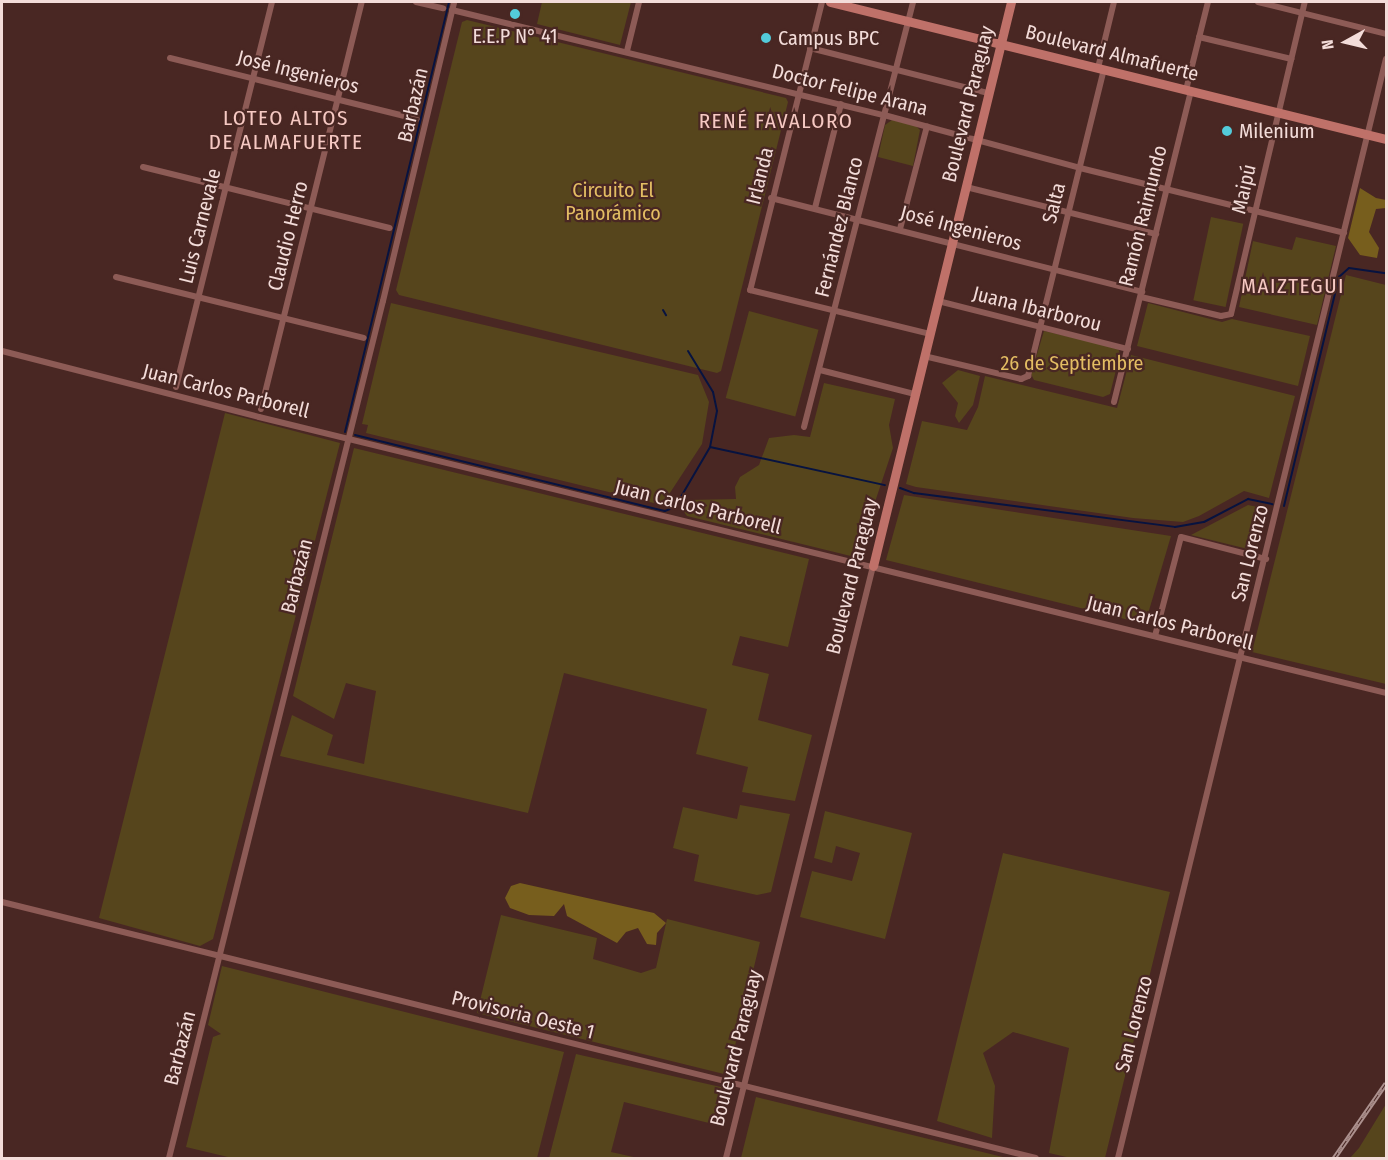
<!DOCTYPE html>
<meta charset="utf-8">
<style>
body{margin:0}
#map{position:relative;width:1388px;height:1160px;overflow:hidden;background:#492723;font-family:"Fira Sans Condensed",sans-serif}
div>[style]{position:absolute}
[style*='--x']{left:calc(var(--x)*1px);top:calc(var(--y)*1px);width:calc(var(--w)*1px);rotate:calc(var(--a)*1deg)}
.green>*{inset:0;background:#56451c;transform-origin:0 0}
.forest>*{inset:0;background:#775e1d}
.stream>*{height:2px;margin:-1px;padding:0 1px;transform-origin:1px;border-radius:1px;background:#071340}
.street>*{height:6px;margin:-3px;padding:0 3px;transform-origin:3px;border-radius:3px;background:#8d5b56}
.secondary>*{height:9px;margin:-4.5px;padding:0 4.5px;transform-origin:4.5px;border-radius:4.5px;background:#bf7169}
.rail>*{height:4.5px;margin-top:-2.25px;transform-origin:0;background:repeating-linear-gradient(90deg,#492723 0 7px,#ac918e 0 14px);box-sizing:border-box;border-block:2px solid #ac918e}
.dots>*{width:16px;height:16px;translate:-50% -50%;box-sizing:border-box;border:3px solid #492723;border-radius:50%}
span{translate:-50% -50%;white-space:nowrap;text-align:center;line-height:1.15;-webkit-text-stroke:4.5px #492723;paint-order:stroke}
.poi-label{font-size:20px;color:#f3dcd9}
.left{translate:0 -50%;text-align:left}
.street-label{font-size:20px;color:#f3dcd9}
.park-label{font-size:20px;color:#e3bd63}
.neighbourhood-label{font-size:21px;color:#f6c9c3;letter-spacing:1.5px}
.frame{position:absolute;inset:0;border:3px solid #f3dcd9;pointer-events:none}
.north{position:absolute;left:1316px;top:12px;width:60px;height:60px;-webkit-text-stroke:4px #492723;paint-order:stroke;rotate:262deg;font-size:16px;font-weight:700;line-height:24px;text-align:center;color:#f3dcd9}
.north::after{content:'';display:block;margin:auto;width:21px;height:27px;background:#f3dcd9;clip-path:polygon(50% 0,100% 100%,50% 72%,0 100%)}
</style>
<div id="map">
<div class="green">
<i style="clip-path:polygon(542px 2px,631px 2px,620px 45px,537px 24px)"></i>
<i style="clip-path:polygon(467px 20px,786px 98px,788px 102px,721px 371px,717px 373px,399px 295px,396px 290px,462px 22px)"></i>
<i style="clip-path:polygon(892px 120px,916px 126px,920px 130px,913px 166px,878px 157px,885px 125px)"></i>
<i style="left:1211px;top:217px;width:33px;height:85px;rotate:12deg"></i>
<i style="clip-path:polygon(1296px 237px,1336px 246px,1317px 325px,1239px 307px,1253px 241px,1292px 250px)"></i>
<i style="clip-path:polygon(1346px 275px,1386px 285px,1386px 684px,1252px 652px)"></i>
<i style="clip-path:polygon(391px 303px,698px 375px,709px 402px,702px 444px,662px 505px,366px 433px,368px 425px,362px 424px)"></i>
<i style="clip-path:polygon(1148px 303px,1222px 322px,1232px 319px,1310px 336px,1298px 386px,1137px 346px)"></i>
<i style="left:749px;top:311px;width:72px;height:90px;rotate:15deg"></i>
<i style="clip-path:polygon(1044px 331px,1118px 348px,1120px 354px,1110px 394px,1103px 397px,1034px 380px,1031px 374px)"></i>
<i style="clip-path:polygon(1131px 355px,1295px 396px,1269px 498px,1244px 491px,1199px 516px,1183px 522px,1133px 518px,916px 487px,906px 484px,922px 421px,967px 430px,978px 407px,985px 376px,1117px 408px)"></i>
<i style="clip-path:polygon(958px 370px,980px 376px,973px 405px,959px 423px,955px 416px,958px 403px,942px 383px)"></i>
<i style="clip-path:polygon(824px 383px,895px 399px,889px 425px,893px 448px,872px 511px,871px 530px,863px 559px,687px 516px,684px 512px,687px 500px,736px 499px,735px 487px,740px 477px,759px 465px,769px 438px,794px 435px,810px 437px)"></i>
<i style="clip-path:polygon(225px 413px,340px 443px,213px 939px,200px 946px,99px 918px)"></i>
<i style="clip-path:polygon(354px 448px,809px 559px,788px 647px,740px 636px,732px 665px,769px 674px,758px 720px,812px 735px,795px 801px,742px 792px,748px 767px,696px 754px,707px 709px,564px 673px,528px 813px,280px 756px,292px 715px,333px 735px,327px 755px,364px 764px,376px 691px,346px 683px,334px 719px,293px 696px)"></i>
<i style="clip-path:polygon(904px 495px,1171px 536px,1145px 624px,886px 560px)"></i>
<i style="clip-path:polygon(1248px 505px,1267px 509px,1256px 551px,1191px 535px)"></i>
<i style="clip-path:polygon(740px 805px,790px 814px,771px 892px,757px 895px,694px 881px,699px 855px,673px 848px,683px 807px,737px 819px)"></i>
<i style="clip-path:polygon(825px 811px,912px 833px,885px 939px,800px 917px,812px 871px,852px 881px,860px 853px,836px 846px,832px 863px,814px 858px)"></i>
<i style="clip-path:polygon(1003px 853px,1170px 892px,1105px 1158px,1071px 1158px,1049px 1153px,1069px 1048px,1013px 1032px,983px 1053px,995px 1086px,992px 1138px,937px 1121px)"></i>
<i style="clip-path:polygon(501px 915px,597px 938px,593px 959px,641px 973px,656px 968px,667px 919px,760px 942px,728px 1075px,477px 1013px)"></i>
<i style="clip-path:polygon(222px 966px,564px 1052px,537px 1158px,232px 1158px,186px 1147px,213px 1037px,221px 1034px,208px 1025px)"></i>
<i style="clip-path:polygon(576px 1054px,725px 1088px,717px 1125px,624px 1102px,611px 1152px,638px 1158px,549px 1158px)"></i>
<i style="clip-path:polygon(756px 1097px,1007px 1158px,741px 1158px)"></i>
<i style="clip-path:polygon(1386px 1104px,1386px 1158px,1350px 1158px,1359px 1148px)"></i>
</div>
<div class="forest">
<i style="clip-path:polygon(1360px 188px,1376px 198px,1386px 200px,1386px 208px,1376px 209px,1369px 232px,1379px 248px,1377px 258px,1360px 255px,1348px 238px)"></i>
<i style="clip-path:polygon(520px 883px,654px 913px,666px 923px,657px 933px,656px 945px,647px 944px,638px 928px,626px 932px,617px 943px,567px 916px,564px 904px,554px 916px,529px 915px,510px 908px,505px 898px,511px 886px)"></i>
</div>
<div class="stream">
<i style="--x:663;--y:310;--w:6;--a:59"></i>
<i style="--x:688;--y:351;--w:48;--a:58.6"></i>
<i style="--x:713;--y:392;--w:19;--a:78"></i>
<i style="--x:717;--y:411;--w:37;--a:101"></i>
<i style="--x:710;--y:447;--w:179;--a:12.3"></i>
<i style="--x:345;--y:432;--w:442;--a:-76.4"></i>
<i style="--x:355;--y:435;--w:319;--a:13.8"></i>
<i style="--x:665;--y:511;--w:11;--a:-22"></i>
<i style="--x:675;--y:507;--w:69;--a:-59.7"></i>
<i style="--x:900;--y:488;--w:15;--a:20"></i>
<i style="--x:914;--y:493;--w:263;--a:7.4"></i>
<i style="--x:1175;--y:527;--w:29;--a:-10"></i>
<i style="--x:1204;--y:522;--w:50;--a:-27.6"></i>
<i style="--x:1248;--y:499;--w:25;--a:12"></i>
<i style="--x:1284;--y:506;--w:236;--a:-76.5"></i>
<i style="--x:1339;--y:277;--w:13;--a:-42"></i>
<i style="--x:1349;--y:268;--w:37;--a:8"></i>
</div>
<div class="street">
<i style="--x:416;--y:2;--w:28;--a:13"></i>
<i style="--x:822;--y:2;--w:297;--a:104"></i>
<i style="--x:750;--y:290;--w:185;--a:13.7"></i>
<i style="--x:1258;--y:2;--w:132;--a:14"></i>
<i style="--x:452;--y:10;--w:445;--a:13.7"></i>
<i style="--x:884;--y:115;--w:203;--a:15.1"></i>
<i style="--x:1080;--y:168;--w:272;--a:13.8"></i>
<i style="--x:1199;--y:37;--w:95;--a:13.4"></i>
<i style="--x:810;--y:48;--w:184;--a:14.2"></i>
<i style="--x:627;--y:51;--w:50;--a:-76.2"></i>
<i style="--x:170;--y:58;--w:254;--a:13.9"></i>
<i style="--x:1098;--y:68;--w:68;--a:-76.4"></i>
<i style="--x:1186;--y:90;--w:91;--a:-76"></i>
<i style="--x:143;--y:167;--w:254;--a:13.9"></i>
<i style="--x:966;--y:187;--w:196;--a:13.9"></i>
<i style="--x:771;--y:198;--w:383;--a:14.2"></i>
<i style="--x:815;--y:208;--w:107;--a:-76"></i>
<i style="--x:900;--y:229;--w:106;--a:-75.3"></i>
<i style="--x:116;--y:277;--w:255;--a:13.8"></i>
<i style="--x:1141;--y:297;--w:82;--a:13.4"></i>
<i style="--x:1221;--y:316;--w:10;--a:-11"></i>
<i style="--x:1231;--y:314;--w:321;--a:-76.7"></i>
<i style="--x:938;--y:301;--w:196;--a:14.2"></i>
<i style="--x:2;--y:351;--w:265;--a:14.4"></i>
<i style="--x:259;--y:417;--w:1160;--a:13.76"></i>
<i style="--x:924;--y:356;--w:100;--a:13.3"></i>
<i style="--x:1021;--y:379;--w:8;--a:-23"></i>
<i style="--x:1028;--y:376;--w:315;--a:-76.1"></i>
<i style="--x:820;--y:370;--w:98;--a:14.2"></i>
<i style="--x:176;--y:387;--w:397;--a:-76"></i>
<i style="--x:1114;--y:402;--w:320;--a:-76.1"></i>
<i style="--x:261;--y:409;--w:419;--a:-76.1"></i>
<i style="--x:804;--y:427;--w:439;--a:-75.6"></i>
<i style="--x:1155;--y:636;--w:102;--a:-75.3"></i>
<i style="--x:1181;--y:537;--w:88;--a:14.5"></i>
<i style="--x:2;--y:902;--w:1065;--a:13.91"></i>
<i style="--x:169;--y:1158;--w:883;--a:-75.98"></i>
<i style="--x:383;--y:301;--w:307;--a:-76.6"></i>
<i style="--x:726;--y:1158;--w:610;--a:-76.05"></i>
<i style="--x:1118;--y:1158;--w:1131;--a:-76.3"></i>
</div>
<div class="secondary">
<i style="--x:830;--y:2;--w:573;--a:13.84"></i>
<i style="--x:873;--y:566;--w:581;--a:-76.25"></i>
</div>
<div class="rail">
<i style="--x:1334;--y:1158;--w:91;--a:-55.3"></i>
</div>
<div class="dots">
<i style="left:515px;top:14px;background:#53cbda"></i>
<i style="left:766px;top:38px;background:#53cbda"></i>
<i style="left:1227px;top:131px;background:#53cbda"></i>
</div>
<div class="poi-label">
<span style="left:515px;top:36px">E.E.P N° 41</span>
<span class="left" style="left:778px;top:38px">Campus BPC</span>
<span class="left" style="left:1239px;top:131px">Milenium</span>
</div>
<div class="street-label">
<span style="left:1112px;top:53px;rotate:14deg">Boulevard Almafuerte</span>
<span style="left:298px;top:72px;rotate:14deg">José Ingenieros</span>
<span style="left:850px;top:90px;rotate:14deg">Doctor Felipe Arana</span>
<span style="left:968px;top:104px;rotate:-76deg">Boulevard Paraguay</span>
<span style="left:413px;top:105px;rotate:-77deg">Barbazán</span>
<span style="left:760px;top:176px;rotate:-76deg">Irlanda</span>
<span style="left:1244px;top:189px;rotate:-77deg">Maipú</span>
<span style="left:1054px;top:203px;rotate:-76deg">Salta</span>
<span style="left:1143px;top:216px;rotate:-76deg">Ramón Raimundo</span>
<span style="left:200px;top:226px;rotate:-76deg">Luis Carnevale</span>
<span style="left:839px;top:227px;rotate:-76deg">Fernández Blanco</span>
<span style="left:961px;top:228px;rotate:15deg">José Ingenieros</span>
<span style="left:288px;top:236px;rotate:-76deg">Claudio Herro</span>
<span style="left:1037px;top:309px;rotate:14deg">Juana Ibarborou</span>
<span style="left:226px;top:391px;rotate:14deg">Juan Carlos Parborell</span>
<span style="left:698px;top:507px;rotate:14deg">Juan Carlos Parborell</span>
<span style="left:1250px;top:553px;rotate:-76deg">San Lorenzo</span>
<span style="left:297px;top:576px;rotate:-76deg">Barbazán</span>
<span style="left:852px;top:576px;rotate:-76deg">Boulevard Paraguay</span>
<span style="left:1170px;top:623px;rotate:14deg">Juan Carlos Parborell</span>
<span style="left:523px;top:1015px;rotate:14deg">Provisoria Oeste 1</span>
<span style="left:1134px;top:1024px;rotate:-76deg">San Lorenzo</span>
<span style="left:180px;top:1048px;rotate:-76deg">Barbazán</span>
<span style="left:736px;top:1048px;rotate:-76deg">Boulevard Paraguay</span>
</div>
<div class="park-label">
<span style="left:613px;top:202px">Circuito El<br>Panorámico</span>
<span style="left:1072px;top:363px">26 de Septiembre</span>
</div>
<div class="neighbourhood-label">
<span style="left:286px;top:130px">LOTEO ALTOS<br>DE ALMAFUERTE</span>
<span style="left:776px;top:121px">RENÉ FAVALORO</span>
<span style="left:1293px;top:286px">MAIZTEGUI</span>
</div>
<div class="frame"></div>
<div class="north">N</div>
</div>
